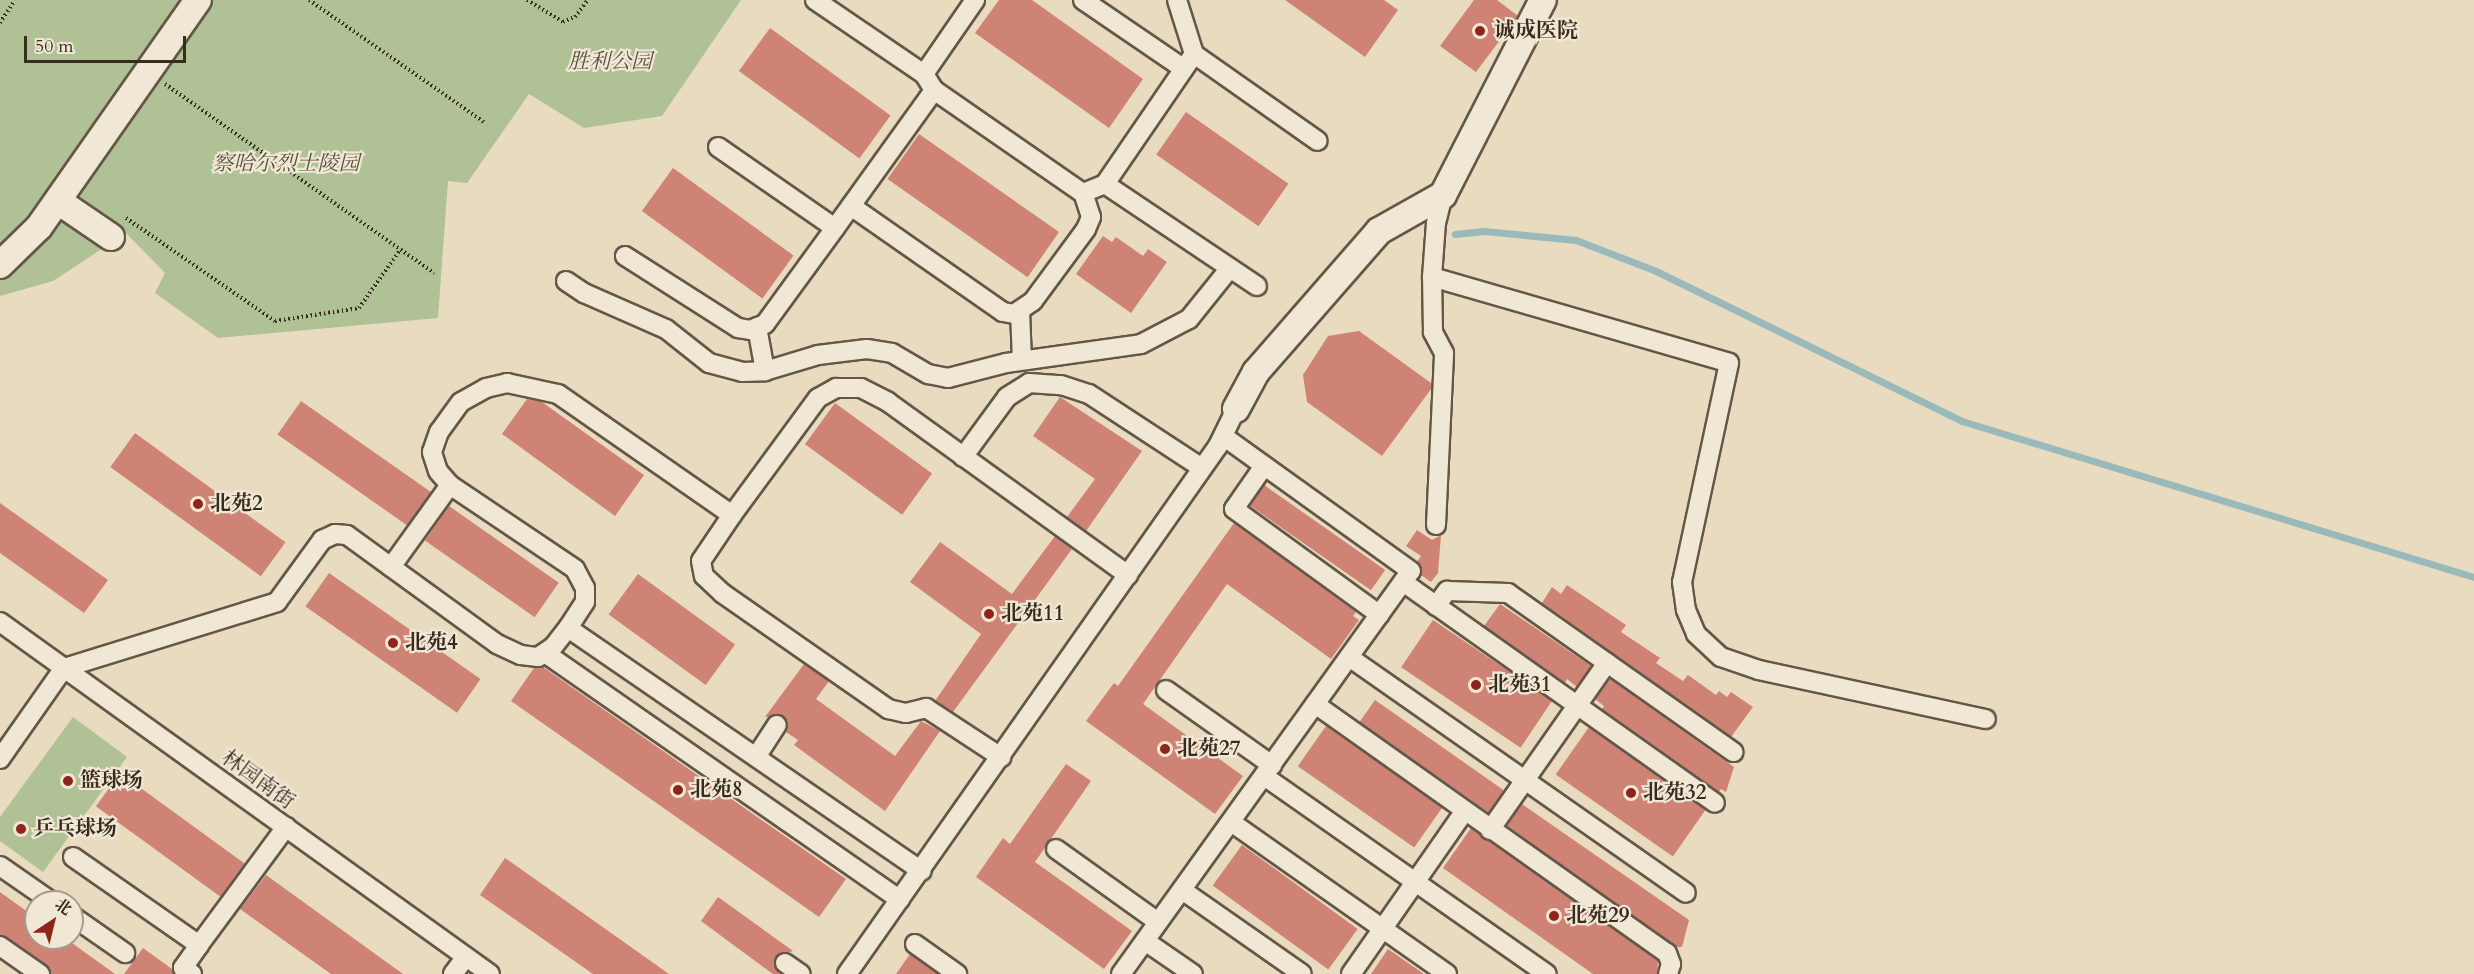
<!DOCTYPE html>
<meta charset="utf-8">
<style>
body{margin:0}
#map{position:relative;width:2474px;height:974px;overflow:hidden;background:#e8dbbf;font-family:Cardo,"Noto Serif SC",serif}
div>[style]{position:absolute}
[style*='--x']{left:calc(var(--x)*1px);top:calc(var(--y)*1px);width:calc(var(--w)*1px);rotate:calc(var(--a)*1deg)}
.green>*{inset:0;background:#b0c196}
.stream>*{height:7px;margin:-3.5px;padding:0 3.5px;transform-origin:3.5px;border-radius:3.5px;background:#9ab9bb}
.building>*{inset:0;background:#cf8375;transform-origin:0 0}
.path>*{height:4px;margin-top:-2px;transform-origin:0;background:repeating-linear-gradient(90deg,#382b1f 0 1.5px,transparent 0 4.5px)}
.roads{filter:drop-shadow(2px 0 #645747) drop-shadow(-2px 0 #645747) drop-shadow(0 2px #645747) drop-shadow(0 -2px #645747)}
.street>*{height:18px;margin:-9px;padding:0 9px;transform-origin:9px;border-radius:9px;background:#f0e8d5}
.secondary>*{height:26px;margin:-13px;padding:0 13px;transform-origin:13px;border-radius:13px;background:#f0e8d5}
.dots>*{width:16px;height:16px;translate:-50% -50%;box-sizing:border-box;border:3px solid #f0e8d5;border-radius:50%}
span{translate:-50% -50%;white-space:nowrap;text-align:center;line-height:1.15;-webkit-text-stroke:4.5px #f0e8d5;paint-order:stroke}
.poi-label{font-size:21px;color:#382b1f;font-weight:700}
.left{translate:0 -50%;text-align:left}
.park-label{font-size:21px;color:#56503d;font-style:italic}
.street-label{font-size:21px;color:#382b1f}
.north{position:absolute;left:24px;top:890px;width:60px;height:60px;box-sizing:border-box;background:#f0e8d5;border:2px solid #a69c8c;border-radius:50%;rotate:35deg;font-size:16px;font-weight:700;line-height:24px;text-align:center;color:#382b1f}
.north::after{content:'';display:block;margin:auto;width:21px;height:27px;background:#8f2418;clip-path:polygon(50% 0,100% 100%,50% 72%,0 100%)}
.scale{position:absolute;left:24px;top:36px;width:162px;height:27px;box-sizing:border-box;border:3px solid #382b1f;border-top:0;padding-left:8px;font-size:18px;line-height:21px;white-space:nowrap;color:#382b1f;-webkit-text-stroke:4px #f0e8d5;paint-order:stroke}
</style>
<div id="map">
<div class="green">
<i style="clip-path:polygon(0 0,741px 0,662px 116px,584px 128px,529px 94px,467px 183px,448px 181px,438px 318px,218px 338px,155px 293px,165px 273px,126px 233px,53px 281px,0 296px)"></i>
<i style="clip-path:polygon(73px 717px,127px 757px,43px 872px,0 841px,0 817px)"></i>
</div>
<div class="stream">
<i style="--x:1455;--y:234;--w:29;--a:-6"></i>
<i style="--x:1484;--y:231;--w:92;--a:5.6"></i>
<i style="--x:1576;--y:240;--w:86;--a:21.2"></i>
<i style="--x:1656;--y:271;--w:341;--a:26.1"></i>
<i style="--x:1962;--y:421;--w:535;--a:16.95"></i>
</div>
<div class="building">
<i style="clip-path:polygon(999px 0,1032px 0,1143px 79px,1109px 128px,975px 33px)"></i>
<i style="clip-path:polygon(1285px 0,1384px 0,1398px 10px,1365px 57px)"></i>
<i style="clip-path:polygon(1474px 0,1497px 0,1518px 16px,1476px 72px,1440px 46px)"></i>
<i style="left:770px;top:28px;width:149px;height:53px;rotate:36deg"></i>
<i style="left:1186px;top:112px;width:125px;height:52px;rotate:35deg"></i>
<i style="left:919px;top:134px;width:171px;height:55px;rotate:35deg"></i>
<i style="left:673px;top:168px;width:149px;height:53px;rotate:36deg"></i>
<i style="clip-path:polygon(1103px 236px,1112px 242px,1116px 237px,1143px 256px,1148px 249px,1167px 262px,1131px 313px,1076px 274px)"></i>
<i style="clip-path:polygon(1359px 331px,1431px 383px,1431px 389px,1382px 456px,1307px 402px,1303px 375px,1328px 336px)"></i>
<i style="clip-path:polygon(1060px 397px,1142px 451px,1086px 531px,1067px 517px,1095px 479px,1033px 436px)"></i>
<i style="clip-path:polygon(527px 399px,542px 402px,644px 475px,615px 516px,502px 434px)"></i>
<i style="left:301px;top:401px;width:159px;height:41px;rotate:35deg"></i>
<i style="left:835px;top:403px;width:120px;height:51px;rotate:36deg"></i>
<i style="left:135px;top:433px;width:186px;height:42px;rotate:36deg"></i>
<i style="left:1264px;top:485px;width:148px;height:25px;rotate:35deg"></i>
<i style="clip-path:polygon(0 503px,108px 580px,84px 613px,0 553px)"></i>
<i style="left:449px;top:506px;width:134px;height:42px;rotate:35deg"></i>
<i style="clip-path:polygon(1234px 523px,1356px 612px,1353px 616px,1359px 620px,1331px 659px,1227px 584px,1143px 704px,1243px 776px,1215px 814px,1086px 721px,1114px 683px,1118px 686px)"></i>
<i style="clip-path:polygon(1417px 530px,1432px 540px,1441px 535px,1438px 573px,1431px 582px,1421px 575px,1417px 562px,1421px 556px,1406px 546px)"></i>
<i style="clip-path:polygon(1055px 536px,1072px 549px,953px 712px,935px 701px,981px 634px,910px 582px,940px 542px,1012px 594px)"></i>
<i style="left:329px;top:573px;width:185px;height:41px;rotate:35deg"></i>
<i style="left:638px;top:574px;width:120px;height:50px;rotate:36deg"></i>
<i style="clip-path:polygon(1567px 585px,1626px 625px,1621px 632px,1660px 658px,1656px 663px,1683px 681px,1688px 675px,1716px 695px,1719px 691px,1727px 697px,1731px 692px,1753px 707px,1731px 737px,1542px 603px,1552px 587px,1561px 594px)"></i>
<i style="clip-path:polygon(1500px 604px,1591px 666px,1577px 687px,1567px 679px,1565px 683px,1484px 626px)"></i>
<i style="left:1433px;top:620px;width:144px;height:57px;rotate:34deg"></i>
<i style="clip-path:polygon(804px 664px,829px 681px,816px 699px,895px 756px,921px 721px,940px 731px,885px 811px,794px 745px,798px 740px,786px 732px,788px 725px,784px 716px,765px 717px)"></i>
<i style="clip-path:polygon(543px 667px,846px 879px,819px 917px,511px 701px,534px 668px)"></i>
<i style="clip-path:polygon(1610px 679px,1734px 767px,1726px 792px,1721px 789px,1719px 792px,1602px 709px,1604px 706px,1595px 699px)"></i>
<i style="left:1375px;top:700px;width:158px;height:27px;rotate:35deg"></i>
<i style="left:1326px;top:726px;width:142px;height:49px;rotate:35deg"></i>
<i style="left:1589px;top:727px;width:143px;height:58px;rotate:35deg"></i>
<i style="clip-path:polygon(1066px 764px,1091px 781px,1035px 862px,1132px 931px,1104px 969px,976px 877px,1003px 838px,1010px 844px)"></i>
<i style="left:120px;top:773px;width:154px;height:41px;rotate:36deg"></i>
<i style="clip-path:polygon(1522px 804px,1689px 920px,1682px 947px,1676px 947px,1507px 826px)"></i>
<i style="clip-path:polygon(1471px 828px,1658px 960px,1657px 974px,1593px 974px,1443px 868px)"></i>
<i style="left:1242px;top:845px;width:143px;height:50px;rotate:36deg"></i>
<i style="clip-path:polygon(505px 858px,669px 974px,593px 974px,480px 895px)"></i>
<i style="clip-path:polygon(266px 875px,403px 974px,331px 974px,240px 909px)"></i>
<i style="clip-path:polygon(0 892px,36px 918px,36px 938px,65px 938px,115px 974px,51px 974px,46px 965px,0 935px)"></i>
<i style="clip-path:polygon(718px 897px,793px 951px,775px 957px,779px 974px,773px 974px,701px 921px)"></i>
<i style="clip-path:polygon(143px 948px,172px 969px,174px 974px,124px 974px)"></i>
<i style="clip-path:polygon(1388px 949px,1424px 974px,1371px 974px)"></i>
<i style="clip-path:polygon(910px 954px,938px 974px,896px 974px)"></i>
</div>
<div class="path">
<i style="--x:309;--y:0;--w:213;--a:34.9"></i>
<i style="--x:527;--y:0;--w:42;--a:31.4"></i>
<i style="--x:563;--y:22;--w:13;--a:-23"></i>
<i style="--x:575;--y:17;--w:21;--a:-53"></i>
<i style="--x:0;--y:23;--w:27;--a:-57"></i>
<i style="--x:165;--y:84;--w:329;--a:35.1"></i>
<i style="--x:126;--y:218;--w:181;--a:34.7"></i>
<i style="--x:275;--y:321;--w:85;--a:-8.8"></i>
<i style="--x:359;--y:308;--w:71;--a:-54.7"></i>
</div>
<div class="roads">
<div class="street">
<i style="--x:815;--y:0;--w:132;--a:34.2"></i>
<i style="--x:924;--y:74;--w:19;--a:58"></i>
<i style="--x:934;--y:90;--w:181;--a:34.7"></i>
<i style="--x:1083;--y:193;--w:24;--a:-22"></i>
<i style="--x:1105;--y:184;--w:183;--a:33.9"></i>
<i style="--x:1083;--y:0;--w:122;--a:34.3"></i>
<i style="--x:1177;--y:0;--w:57;--a:72.5"></i>
<i style="--x:1194;--y:54;--w:151;--a:35.1"></i>
<i style="--x:924;--y:74;--w:90;--a:-55.4"></i>
<i style="--x:718;--y:147;--w:142;--a:34.7"></i>
<i style="--x:835;--y:228;--w:170;--a:-54.3"></i>
<i style="--x:1105;--y:184;--w:158;--a:-55.6"></i>
<i style="--x:851;--y:206;--w:185;--a:34.9"></i>
<i style="--x:1003;--y:312;--w:11;--a:10"></i>
<i style="--x:1014;--y:314;--w:23;--a:-34"></i>
<i style="--x:1033;--y:301;--w:89;--a:-53.6"></i>
<i style="--x:1086;--y:229;--w:13;--a:-67"></i>
<i style="--x:1091;--y:217;--w:25;--a:-108"></i>
<i style="--x:625;--y:256;--w:134;--a:32.5"></i>
<i style="--x:738;--y:328;--w:12;--a:9"></i>
<i style="--x:750;--y:330;--w:16;--a:-22"></i>
<i style="--x:765;--y:324;--w:119;--a:-53.9"></i>
<i style="--x:1432;--y:277;--w:309;--a:16.1"></i>
<i style="--x:1729;--y:363;--w:224;--a:102.1"></i>
<i style="--x:1682;--y:582;--w:28;--a:82"></i>
<i style="--x:1686;--y:610;--w:26;--a:67"></i>
<i style="--x:1696;--y:634;--w:34;--a:43"></i>
<i style="--x:1721;--y:657;--w:40;--a:18.9"></i>
<i style="--x:1759;--y:670;--w:232;--a:12.2"></i>
<i style="--x:566;--y:281;--w:22;--a:34"></i>
<i style="--x:584;--y:293;--w:90;--a:23.7"></i>
<i style="--x:666;--y:329;--w:55;--a:38.3"></i>
<i style="--x:709;--y:363;--w:34;--a:15"></i>
<i style="--x:742;--y:372;--w:23;--a:-2"></i>
<i style="--x:765;--y:371;--w:55;--a:-16.8"></i>
<i style="--x:818;--y:355;--w:49;--a:-7"></i>
<i style="--x:867;--y:349;--w:25;--a:9"></i>
<i style="--x:892;--y:353;--w:42;--a:30.3"></i>
<i style="--x:928;--y:374;--w:20;--a:11"></i>
<i style="--x:948;--y:378;--w:60;--a:-14.5"></i>
<i style="--x:1006;--y:363;--w:136;--a:-8"></i>
<i style="--x:1141;--y:344;--w:54;--a:-27.5"></i>
<i style="--x:1189;--y:319;--w:65;--a:-51.2"></i>
<i style="--x:1020;--y:311;--w:49;--a:87.7"></i>
<i style="--x:757;--y:327;--w:45;--a:79.7"></i>
<i style="--x:963;--y:457;--w:74;--a:-53.7"></i>
<i style="--x:1007;--y:397;--w:26;--a:-32"></i>
<i style="--x:1029;--y:383;--w:32;--a:4"></i>
<i style="--x:1061;--y:385;--w:29;--a:18"></i>
<i style="--x:1089;--y:394;--w:135;--a:33.2"></i>
<i style="--x:1264;--y:466;--w:52;--a:124.9"></i>
<i style="--x:1234;--y:509;--w:180;--a:36"></i>
<i style="--x:732;--y:515;--w:55;--a:124"></i>
<i style="--x:701;--y:561;--w:15;--a:79"></i>
<i style="--x:704;--y:576;--w:25;--a:43"></i>
<i style="--x:722;--y:593;--w:203;--a:34.9"></i>
<i style="--x:888;--y:709;--w:18;--a:13"></i>
<i style="--x:906;--y:713;--w:21;--a:-14"></i>
<i style="--x:926;--y:708;--w:90;--a:33.2"></i>
<i style="--x:1436;--y:525;--w:172;--a:-87.3"></i>
<i style="--x:1444;--y:353;--w:24;--a:-118"></i>
<i style="--x:1433;--y:332;--w:55;--a:-91"></i>
<i style="--x:1432;--y:277;--w:54;--a:-85.8"></i>
<i style="--x:1436;--y:223;--w:29;--a:-76"></i>
<i style="--x:391;--y:567;--w:101;--a:-54.3"></i>
<i style="--x:1403;--y:582;--w:382;--a:35.3"></i>
<i style="--x:1436;--y:606;--w:19;--a:-54"></i>
<i style="--x:1447;--y:591;--w:61;--a:1.9"></i>
<i style="--x:1508;--y:593;--w:276;--a:35.2"></i>
<i style="--x:0;--y:622;--w:603;--a:35.69"></i>
<i style="--x:568;--y:628;--w:31;--a:-57"></i>
<i style="--x:585;--y:602;--w:14;--a:-90"></i>
<i style="--x:585;--y:588;--w:21;--a:-118"></i>
<i style="--x:575;--y:569;--w:151;--a:-146.1"></i>
<i style="--x:450;--y:485;--w:18;--a:-131"></i>
<i style="--x:438;--y:471;--w:20;--a:-108"></i>
<i style="--x:432;--y:452;--w:21;--a:-71"></i>
<i style="--x:439;--y:432;--w:37;--a:-54"></i>
<i style="--x:461;--y:402;--w:29;--a:-29"></i>
<i style="--x:486;--y:388;--w:22;--a:-13"></i>
<i style="--x:507;--y:383;--w:52;--a:12.2"></i>
<i style="--x:558;--y:394;--w:212;--a:34.8"></i>
<i style="--x:732;--y:515;--w:145;--a:-53.7"></i>
<i style="--x:818;--y:398;--w:21;--a:-29"></i>
<i style="--x:836;--y:388;--w:25;--a:0"></i>
<i style="--x:861;--y:388;--w:30;--a:27"></i>
<i style="--x:888;--y:402;--w:296;--a:35.8"></i>
<i style="--x:545;--y:653;--w:432;--a:34.8"></i>
<i style="--x:1349;--y:657;--w:411;--a:35"></i>
<i style="--x:1166;--y:690;--w:130;--a:35.3"></i>
<i style="--x:1315;--y:704;--w:431;--a:35.3"></i>
<i style="--x:1667;--y:953;--w:12;--a:70"></i>
<i style="--x:1671;--y:964;--w:10;--a:107"></i>
<i style="--x:756;--y:757;--w:38;--a:-57"></i>
<i style="--x:0;--y:759;--w:111;--a:-54.9"></i>
<i style="--x:64;--y:668;--w:223;--a:-17.2"></i>
<i style="--x:277;--y:602;--w:77;--a:-54"></i>
<i style="--x:322;--y:540;--w:14;--a:-25"></i>
<i style="--x:335;--y:534;--w:12;--a:5"></i>
<i style="--x:347;--y:535;--w:185;--a:36"></i>
<i style="--x:497;--y:644;--w:26;--a:25"></i>
<i style="--x:521;--y:655;--w:17;--a:7"></i>
<i style="--x:538;--y:657;--w:18;--a:-34"></i>
<i style="--x:553;--y:647;--w:24;--a:-52"></i>
<i style="--x:568;--y:628;--w:429;--a:34.5"></i>
<i style="--x:1264;--y:776;--w:345;--a:35"></i>
<i style="--x:1231;--y:822;--w:264;--a:35.1"></i>
<i style="--x:1490;--y:830;--w:204;--a:-55"></i>
<i style="--x:1056;--y:849;--w:125;--a:35.6"></i>
<i style="--x:73;--y:857;--w:154;--a:34.9"></i>
<i style="--x:199;--y:945;--w:147;--a:-53.6"></i>
<i style="--x:0;--y:866;--w:63;--a:34.7"></i>
<i style="--x:1182;--y:890;--w:146;--a:35"></i>
<i style="--x:72;--y:916;--w:65;--a:34.9"></i>
<i style="--x:1145;--y:941;--w:58;--a:34.5"></i>
<i style="--x:915;--y:944;--w:52;--a:35.5"></i>
<i style="--x:0;--y:946;--w:49;--a:35"></i>
<i style="--x:785;--y:963;--w:19;--a:35"></i>
<i style="--x:192;--y:974;--w:11;--a:-146"></i>
<i style="--x:183;--y:968;--w:28;--a:-55"></i>
<i style="--x:453;--y:974;--w:21;--a:-53"></i>
<i style="--x:847;--y:974;--w:645;--a:-54.91"></i>
<i style="--x:1218;--y:446;--w:41;--a:-64.1"></i>
<i style="--x:1121;--y:974;--w:496;--a:-54.3"></i>
<i style="--x:1411;--y:571;--w:231;--a:-144.3"></i>
<i style="--x:1351;--y:974;--w:198;--a:-55.1"></i>
</div>
<div class="secondary">
<i style="--x:58;--y:201;--w:64;--a:34.2"></i>
<i style="--x:0;--y:265;--w:54;--a:-44.3"></i>
<i style="--x:39;--y:227;--w:277;--a:-55"></i>
<i style="--x:1236;--y:409;--w:42;--a:-61.6"></i>
<i style="--x:1256;--y:372;--w:187;--a:-48.9"></i>
<i style="--x:1379;--y:231;--w:73;--a:-29.4"></i>
<i style="--x:1443;--y:195;--w:219;--a:-62.9"></i>
</div>
</div>
<div class="dots">
<i style="left:1480px;top:31px;background:#8f2418"></i>
<i style="left:198px;top:504px;background:#8f2418"></i>
<i style="left:989px;top:614px;background:#8f2418"></i>
<i style="left:393px;top:643px;background:#8f2418"></i>
<i style="left:1476px;top:685px;background:#8f2418"></i>
<i style="left:1165px;top:749px;background:#8f2418"></i>
<i style="left:68px;top:781px;background:#8f2418"></i>
<i style="left:678px;top:790px;background:#8f2418"></i>
<i style="left:1631px;top:793px;background:#8f2418"></i>
<i style="left:21px;top:829px;background:#8f2418"></i>
<i style="left:1554px;top:916px;background:#8f2418"></i>
</div>
<div class="poi-label">
<span class="left" style="left:1494px;top:31px">诚成医院</span>
<span class="left" style="left:210px;top:504px">北苑2</span>
<span class="left" style="left:1001px;top:614px">北苑11</span>
<span class="left" style="left:405px;top:643px">北苑4</span>
<span class="left" style="left:1488px;top:685px">北苑31</span>
<span class="left" style="left:1177px;top:749px">北苑27</span>
<span class="left" style="left:80px;top:781px">篮球场</span>
<span class="left" style="left:690px;top:790px">北苑8</span>
<span class="left" style="left:1643px;top:793px">北苑32</span>
<span class="left" style="left:33px;top:829px">乒乓球场</span>
<span class="left" style="left:1566px;top:916px">北苑29</span>
</div>
<div class="park-label">
<span style="left:610px;top:62px">胜利公园</span>
<span style="left:286px;top:164px">察哈尔烈士陵园</span>
</div>
<div class="street-label">
<span style="left:258px;top:780px;rotate:36deg">林园南街</span>
</div>
<div class="north">北</div>
<div class="scale">50 m</div>
</div>
